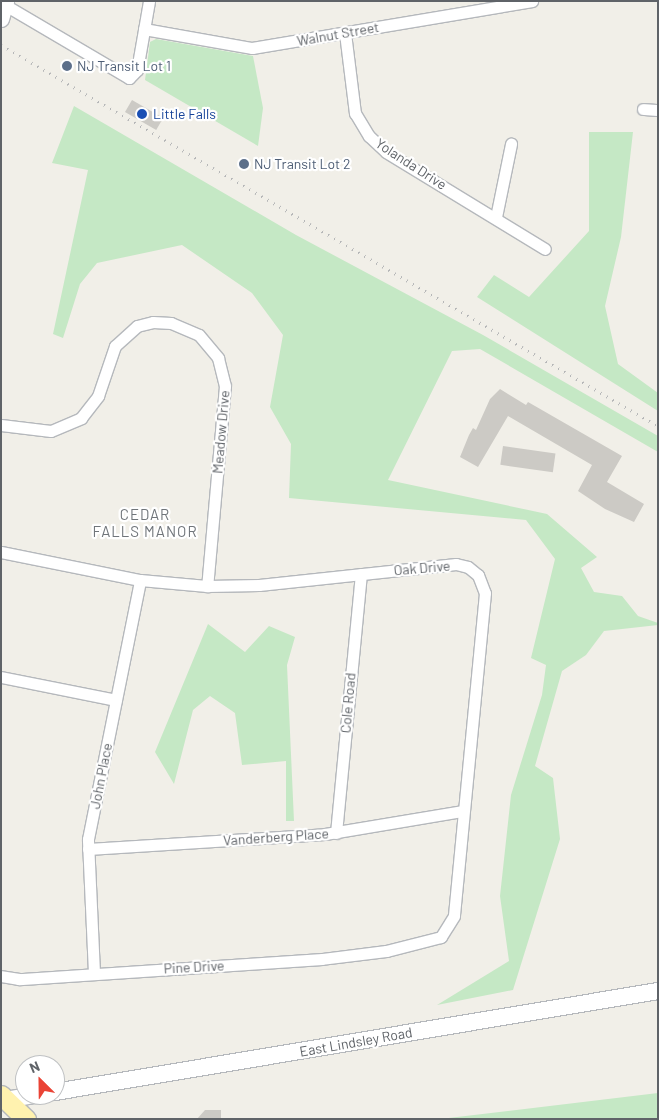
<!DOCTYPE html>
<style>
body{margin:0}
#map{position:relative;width:659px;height:1120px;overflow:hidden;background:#f1efe8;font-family:Barlow,sans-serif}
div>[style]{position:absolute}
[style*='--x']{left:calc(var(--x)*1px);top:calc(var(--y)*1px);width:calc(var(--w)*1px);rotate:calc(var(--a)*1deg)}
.green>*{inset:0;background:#c5e8c5}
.building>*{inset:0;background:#cccac5;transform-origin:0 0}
.roads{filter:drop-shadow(1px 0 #b5b8bc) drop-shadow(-1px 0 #b5b8bc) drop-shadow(0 1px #b5b8bc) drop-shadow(0 -1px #b5b8bc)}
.minor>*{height:11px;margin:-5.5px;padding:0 5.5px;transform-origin:5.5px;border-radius:5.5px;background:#fff}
.tertiary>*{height:15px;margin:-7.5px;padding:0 7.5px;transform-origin:7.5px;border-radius:7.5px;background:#fff}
.secondary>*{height:16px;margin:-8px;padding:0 8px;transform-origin:8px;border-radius:8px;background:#fff}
.primary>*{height:19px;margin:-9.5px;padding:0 9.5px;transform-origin:9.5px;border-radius:9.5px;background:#fff2af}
.rail>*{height:3px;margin-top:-1.5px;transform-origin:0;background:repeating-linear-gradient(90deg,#b6b7b8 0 1px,transparent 0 7px)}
.dots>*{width:14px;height:14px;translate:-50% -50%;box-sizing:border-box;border:2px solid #fff;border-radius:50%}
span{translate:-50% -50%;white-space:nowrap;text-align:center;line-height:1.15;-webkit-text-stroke:4.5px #fff;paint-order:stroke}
.street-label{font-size:14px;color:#5f6368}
.service-label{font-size:14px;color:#4e5e75}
.left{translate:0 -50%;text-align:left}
.transit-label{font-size:14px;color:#164399}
.neighbourhood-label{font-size:15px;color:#70757a;letter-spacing:1px}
.frame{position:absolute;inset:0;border:2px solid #5f6368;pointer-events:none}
.north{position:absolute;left:15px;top:1055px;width:50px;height:50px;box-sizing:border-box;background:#fff;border:1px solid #bfc1c3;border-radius:50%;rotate:337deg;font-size:14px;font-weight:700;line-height:20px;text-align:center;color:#5f6368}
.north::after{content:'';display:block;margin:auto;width:18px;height:22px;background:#ea4335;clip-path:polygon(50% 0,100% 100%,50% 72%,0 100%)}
</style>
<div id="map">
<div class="green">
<i style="clip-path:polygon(156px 39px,253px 56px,263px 108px,258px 146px,145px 80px,150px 42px)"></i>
<i style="clip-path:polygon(74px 106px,296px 235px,483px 335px,658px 436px,658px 452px,480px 349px,452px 351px,388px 480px,547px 514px,597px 557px,581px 568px,594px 592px,622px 596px,638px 616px,658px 623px,658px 625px,604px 631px,586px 655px,562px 671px,535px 766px,553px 778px,560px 839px,513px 990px,437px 1005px,509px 961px,500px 896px,511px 795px,542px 695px,546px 665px,531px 658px,555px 559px,526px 520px,289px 498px,291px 444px,270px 407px,283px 335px,252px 293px,182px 245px,97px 263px,80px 284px,63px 338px,53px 334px,88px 170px,52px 163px)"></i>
<i style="clip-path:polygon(589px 132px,633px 132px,621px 237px,605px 306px,618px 364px,658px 393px,658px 411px,477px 297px,494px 275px,529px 297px,589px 231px)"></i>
<i style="clip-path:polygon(208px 624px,245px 652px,269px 626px,295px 637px,287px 665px,294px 821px,286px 821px,286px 761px,242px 765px,235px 713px,210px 696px,193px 710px,174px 784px,155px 752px)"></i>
<i style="clip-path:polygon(658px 1093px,658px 1119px,440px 1119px)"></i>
</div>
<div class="building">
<i style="left:132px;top:100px;width:36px;height:14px;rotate:30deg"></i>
<i style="clip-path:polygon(500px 389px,526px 405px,528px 402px,622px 456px,607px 482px,644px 504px,634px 522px,605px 509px,578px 491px,592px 465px,508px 416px,478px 467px,460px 457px,469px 435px,473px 428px,476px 430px,490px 399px)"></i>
<i style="left:503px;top:446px;width:53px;height:19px;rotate:8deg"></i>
<i style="clip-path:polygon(205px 1110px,221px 1110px,221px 1119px,197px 1119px)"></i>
</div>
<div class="roads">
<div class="minor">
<i style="--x:5;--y:5;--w:144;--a:30.5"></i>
<i style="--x:129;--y:78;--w:11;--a:-45"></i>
<i style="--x:137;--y:70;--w:70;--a:-80.1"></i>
<i style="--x:144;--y:29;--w:110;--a:10"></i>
<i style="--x:252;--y:48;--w:284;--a:-9.5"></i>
<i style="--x:345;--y:33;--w:81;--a:82.9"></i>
<i style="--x:355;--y:113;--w:27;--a:59"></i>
<i style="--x:369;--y:136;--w:23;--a:43"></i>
<i style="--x:386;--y:152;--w:186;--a:31.4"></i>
<i style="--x:643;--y:109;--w:15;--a:4"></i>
<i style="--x:496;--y:217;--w:75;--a:-78.4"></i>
<i style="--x:1;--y:425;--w:50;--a:6.8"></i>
<i style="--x:51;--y:431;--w:33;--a:-23"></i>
<i style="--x:81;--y:418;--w:28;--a:-52"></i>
<i style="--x:98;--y:396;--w:53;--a:-71.2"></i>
<i style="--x:115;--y:346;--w:30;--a:-42"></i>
<i style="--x:137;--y:326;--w:16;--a:-14"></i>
<i style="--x:153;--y:322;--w:18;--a:3"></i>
<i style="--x:171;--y:323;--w:30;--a:23"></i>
<i style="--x:199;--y:335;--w:30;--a:50"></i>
<i style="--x:218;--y:358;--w:29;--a:76"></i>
<i style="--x:225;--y:386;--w:201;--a:95.1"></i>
<i style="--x:1;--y:552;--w:142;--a:11.4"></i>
<i style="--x:140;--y:580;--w:67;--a:5.1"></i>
<i style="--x:207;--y:586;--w:52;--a:-1.1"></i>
<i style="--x:259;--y:585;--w:198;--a:-6.1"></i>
<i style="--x:456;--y:564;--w:12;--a:14"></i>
<i style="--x:468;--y:567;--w:13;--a:39"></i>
<i style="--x:478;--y:575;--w:19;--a:69"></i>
<i style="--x:485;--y:593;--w:324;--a:95.5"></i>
<i style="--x:454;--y:916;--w:25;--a:122"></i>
<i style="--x:441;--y:937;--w:57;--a:165.7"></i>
<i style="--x:386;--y:951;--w:64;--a:172.9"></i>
<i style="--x:322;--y:959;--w:304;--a:176.2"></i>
<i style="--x:19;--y:979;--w:18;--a:-171"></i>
<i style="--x:1;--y:677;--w:117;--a:11.3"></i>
<i style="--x:336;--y:833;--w:260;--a:-84.5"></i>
<i style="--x:88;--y:849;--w:237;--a:-3.6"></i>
<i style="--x:325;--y:834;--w:140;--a:-9.5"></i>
<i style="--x:94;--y:973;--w:134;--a:-92.6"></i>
<i style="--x:88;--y:839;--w:264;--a:-78.6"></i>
</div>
<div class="tertiary">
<i style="--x:1;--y:19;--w:19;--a:-74"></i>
</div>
<div class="secondary">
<i style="--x:55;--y:1092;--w:611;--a:-9.51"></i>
<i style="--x:6;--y:1100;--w:29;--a:-10"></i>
</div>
<div class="primary">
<i style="--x:1;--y:1095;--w:35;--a:44"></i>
</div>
</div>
<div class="rail">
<i style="--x:1;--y:45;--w:759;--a:30.11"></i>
</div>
<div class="dots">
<i style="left:67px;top:66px;background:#5c6f8a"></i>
<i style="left:142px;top:114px;background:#1a4fb4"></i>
<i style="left:244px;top:164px;background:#5c6f8a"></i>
</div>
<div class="street-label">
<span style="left:338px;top:34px;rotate:-10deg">Walnut Street</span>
<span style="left:411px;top:164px;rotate:33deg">Yolanda Drive</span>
<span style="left:221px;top:432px;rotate:-85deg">Meadow Drive</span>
<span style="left:422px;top:568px;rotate:-5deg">Oak Drive</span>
<span style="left:348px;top:703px;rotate:-85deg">Cole Road</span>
<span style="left:101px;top:776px;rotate:-79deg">John Place</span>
<span style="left:276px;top:837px;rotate:-4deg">Vanderberg Place</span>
<span style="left:194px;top:967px;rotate:-3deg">Pine Drive</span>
<span style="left:356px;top:1042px;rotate:-10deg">East Lindsley Road</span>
</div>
<div class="service-label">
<span class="left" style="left:77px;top:66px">NJ Transit Lot 1</span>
<span class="left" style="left:254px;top:164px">NJ Transit Lot 2</span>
</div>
<div class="transit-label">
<span class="left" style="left:153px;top:114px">Little Falls</span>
</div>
<div class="neighbourhood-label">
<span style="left:145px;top:523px">CEDAR<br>FALLS MANOR</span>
</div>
<div class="frame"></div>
<div class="north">N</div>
</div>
